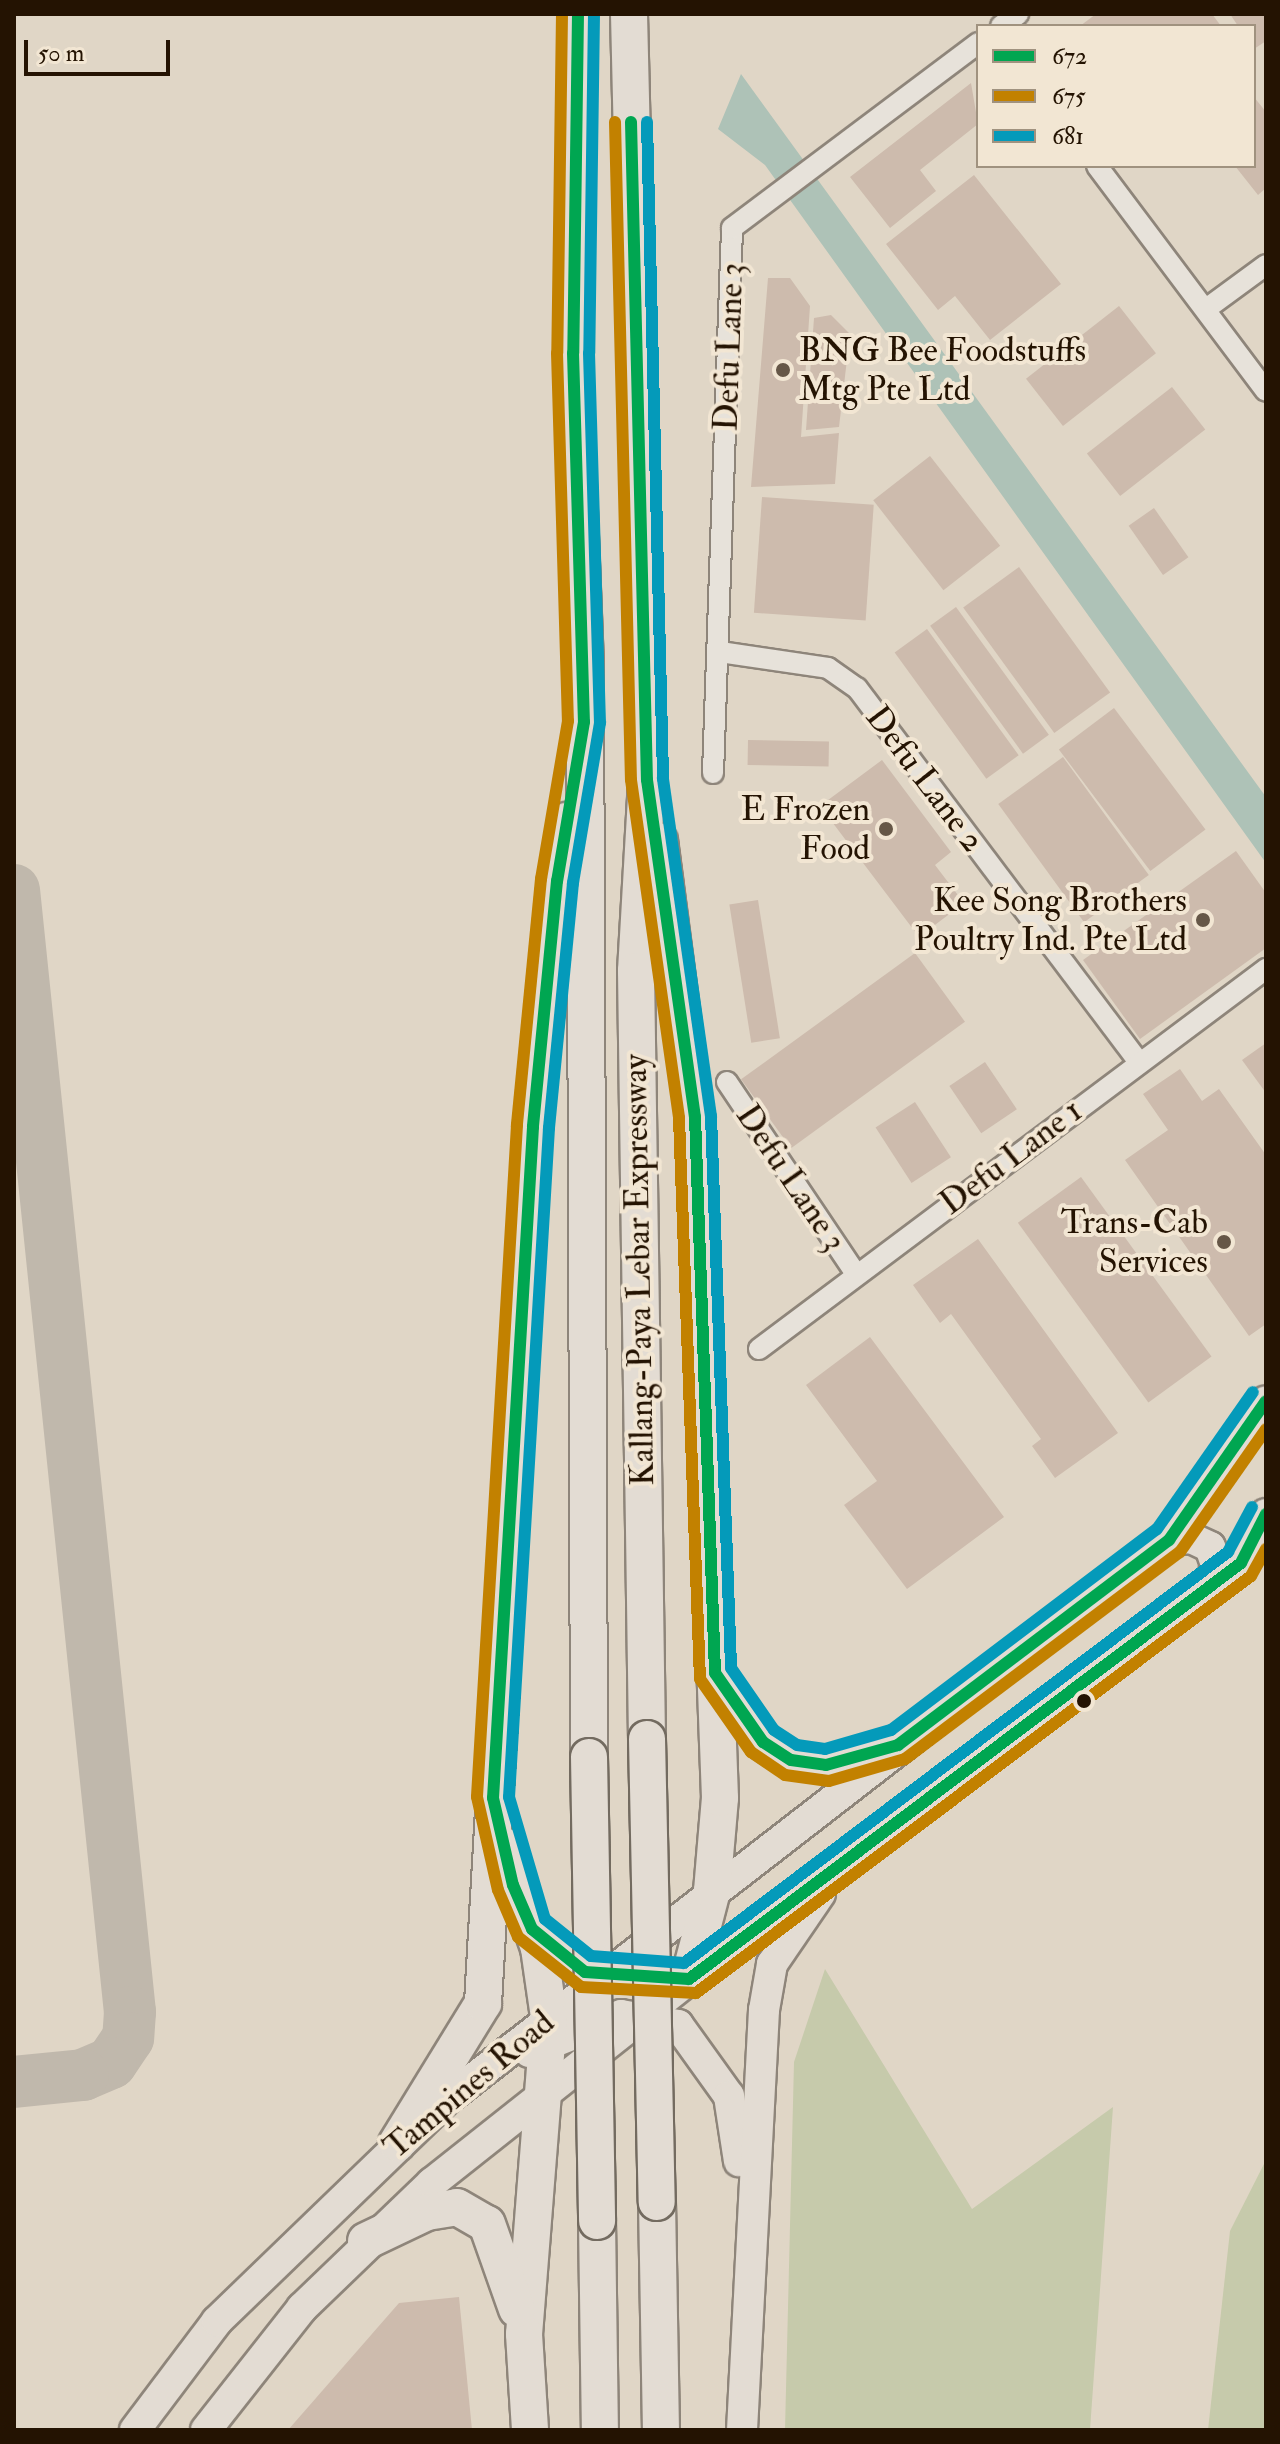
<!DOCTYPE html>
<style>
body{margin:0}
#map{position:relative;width:1280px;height:2444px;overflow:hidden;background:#e0d6c6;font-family:"IM FELL Double Pica",serif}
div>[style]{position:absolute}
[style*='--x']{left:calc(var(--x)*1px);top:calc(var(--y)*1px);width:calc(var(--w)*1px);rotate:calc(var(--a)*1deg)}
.green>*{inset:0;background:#c6caab}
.water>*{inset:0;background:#aec2b7}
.taxiway>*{height:52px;margin:-26px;padding:0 26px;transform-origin:26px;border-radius:26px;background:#c0b8ac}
.building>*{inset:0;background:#cdbbad;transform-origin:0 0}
.roads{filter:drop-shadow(2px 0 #8e857a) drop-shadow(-2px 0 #8e857a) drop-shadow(0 2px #8e857a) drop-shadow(0 -2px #8e857a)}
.street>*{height:20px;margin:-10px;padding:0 10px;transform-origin:10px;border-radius:10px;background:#e7e2da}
.primary>*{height:30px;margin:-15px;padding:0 15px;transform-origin:15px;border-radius:15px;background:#e3dcd3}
.highway>*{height:36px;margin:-18px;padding:0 18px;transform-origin:18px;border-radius:18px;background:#e3dcd3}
.bridges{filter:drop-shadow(2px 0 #736b60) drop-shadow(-2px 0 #736b60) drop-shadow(0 2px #736b60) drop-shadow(0 -2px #736b60)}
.highway-bridge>*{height:36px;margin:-18px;padding:0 18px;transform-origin:18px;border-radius:18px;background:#e3dcd3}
.bus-1>*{height:12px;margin:-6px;padding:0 6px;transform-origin:6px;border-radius:6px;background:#00a651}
.bus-2>*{height:12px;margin:-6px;padding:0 6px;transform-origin:6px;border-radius:6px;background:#c28100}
.bus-3>*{height:12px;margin:-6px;padding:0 6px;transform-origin:6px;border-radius:6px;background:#049aba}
.dots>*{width:22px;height:22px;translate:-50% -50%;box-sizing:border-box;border:4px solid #f2e6d3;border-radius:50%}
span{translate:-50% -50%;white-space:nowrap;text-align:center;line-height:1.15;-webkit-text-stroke:8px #f2e6d3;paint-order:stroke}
.street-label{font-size:34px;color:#241302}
.poi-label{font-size:34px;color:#241302}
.left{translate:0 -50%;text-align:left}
.right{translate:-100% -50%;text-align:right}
.frame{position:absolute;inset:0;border:16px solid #241302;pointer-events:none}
.legend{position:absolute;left:976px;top:24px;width:280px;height:144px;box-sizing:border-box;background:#f2e6d3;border:2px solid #a0927f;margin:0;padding:10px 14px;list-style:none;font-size:24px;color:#241302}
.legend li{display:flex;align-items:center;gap:16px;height:40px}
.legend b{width:40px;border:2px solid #a0927f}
.scale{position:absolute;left:24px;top:40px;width:146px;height:36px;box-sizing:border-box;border:4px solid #241302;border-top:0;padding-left:10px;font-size:24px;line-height:28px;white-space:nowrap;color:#241302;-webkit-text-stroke:6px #f2e6d3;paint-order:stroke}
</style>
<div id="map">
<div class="green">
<i style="clip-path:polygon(825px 1969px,972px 2209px,1113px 2107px,1090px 2430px,785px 2430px,794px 2062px)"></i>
<i style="clip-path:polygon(1266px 2160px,1266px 2430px,1208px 2430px,1230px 2231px)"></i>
</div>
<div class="water">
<i style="clip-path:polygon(741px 74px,1266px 797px,1266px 863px,765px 165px,718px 129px)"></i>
</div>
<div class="taxiway">
<i style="--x:14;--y:890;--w:1128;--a:84.1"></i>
<i style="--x:130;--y:2012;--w:26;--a:94"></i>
<i style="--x:128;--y:2038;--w:30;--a:124"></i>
<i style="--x:111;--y:2063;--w:30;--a:157"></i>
<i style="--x:83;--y:2075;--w:69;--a:174.2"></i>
</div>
<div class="building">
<i style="clip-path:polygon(1096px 14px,1212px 14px,1221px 26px,1080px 26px)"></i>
<i style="clip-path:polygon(1230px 14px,1266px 14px,1266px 41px,1254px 49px,1254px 26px,1238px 26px)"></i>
<i style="clip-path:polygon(971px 83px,978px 124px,920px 170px,936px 191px,890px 228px,850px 177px)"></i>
<i style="clip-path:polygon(1254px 97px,1266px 112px,1266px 188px,1258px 195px,1235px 166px,1254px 166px)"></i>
<i style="clip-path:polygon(974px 175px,1061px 284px,990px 340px,955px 296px,938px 310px,886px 244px)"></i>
<i style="clip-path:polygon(768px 278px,790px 278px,810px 306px,801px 437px,839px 433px,835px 484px,751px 487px)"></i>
<i style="left:1119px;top:306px;width:60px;height:118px;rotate:52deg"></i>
<i style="clip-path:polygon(831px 315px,850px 334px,839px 427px,806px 430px,814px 318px)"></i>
<i style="left:1172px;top:387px;width:54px;height:108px;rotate:52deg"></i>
<i style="left:930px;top:456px;width:114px;height:72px;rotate:52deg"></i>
<i style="left:762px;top:497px;width:112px;height:116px;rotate:4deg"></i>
<i style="left:1154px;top:508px;width:60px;height:31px;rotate:55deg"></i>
<i style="left:1019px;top:567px;width:155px;height:69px;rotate:54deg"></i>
<i style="left:956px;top:607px;width:158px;height:32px;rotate:54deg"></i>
<i style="left:927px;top:629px;width:156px;height:40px;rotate:54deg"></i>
<i style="left:1114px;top:708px;width:152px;height:69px;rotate:53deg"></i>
<i style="left:748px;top:740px;width:81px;height:25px;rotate:1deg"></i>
<i style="left:1063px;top:757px;width:146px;height:80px;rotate:54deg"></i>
<i style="clip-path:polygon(882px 760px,951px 852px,935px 865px,964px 903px,919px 937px,820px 806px)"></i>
<i style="clip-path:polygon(1236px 851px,1266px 893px,1266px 948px,1140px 1039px,1083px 960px)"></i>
<i style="left:758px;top:900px;width:140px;height:29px;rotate:81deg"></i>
<i style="left:915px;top:953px;width:85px;height:215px;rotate:54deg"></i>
<i style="clip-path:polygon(1266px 1043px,1266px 1093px,1242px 1060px)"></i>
<i style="left:985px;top:1062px;width:57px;height:43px;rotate:56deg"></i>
<i style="clip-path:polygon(1180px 1069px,1202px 1101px,1219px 1089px,1266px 1155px,1266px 1324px,1249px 1336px,1125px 1160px,1168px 1130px,1143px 1094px)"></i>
<i style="left:915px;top:1102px;width:66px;height:47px;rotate:57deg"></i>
<i style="left:1081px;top:1177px;width:222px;height:78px;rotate:54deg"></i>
<i style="clip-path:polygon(978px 1239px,1118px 1433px,1055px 1478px,1032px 1446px,1041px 1439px,951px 1314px,940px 1323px,913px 1285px)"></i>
<i style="clip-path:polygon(870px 1337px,1004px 1517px,907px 1589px,844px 1505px,877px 1481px,806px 1385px)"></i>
<i style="clip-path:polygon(459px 2297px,472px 2430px,288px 2430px,399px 2303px)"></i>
</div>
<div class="roads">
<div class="street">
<i style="--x:1001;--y:26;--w:21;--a:-35"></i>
<i style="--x:1097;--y:166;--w:281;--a:53.1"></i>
<i style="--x:1206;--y:309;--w:74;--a:-36.3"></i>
<i style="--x:720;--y:652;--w:109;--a:8.4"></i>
<i style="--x:828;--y:668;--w:35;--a:35"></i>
<i style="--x:857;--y:688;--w:468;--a:53"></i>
<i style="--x:713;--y:773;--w:545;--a:-88"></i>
<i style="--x:732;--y:228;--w:308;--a:-36.9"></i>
<i style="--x:727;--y:1082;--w:231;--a:56.1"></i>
<i style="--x:759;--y:1349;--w:634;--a:-36.85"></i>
</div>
<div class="primary">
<i style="--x:1169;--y:1540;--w:22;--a:-5"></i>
<i style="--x:1191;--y:1538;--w:21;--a:25"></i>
<i style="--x:1210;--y:1547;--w:18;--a:71"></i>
<i style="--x:1216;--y:1564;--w:22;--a:103"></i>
<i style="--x:529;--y:2052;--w:99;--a:-21.9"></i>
<i style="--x:621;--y:2015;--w:58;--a:10"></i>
<i style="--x:678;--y:2025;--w:87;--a:54.3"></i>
<i style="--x:729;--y:2096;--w:66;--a:81.3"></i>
<i style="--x:135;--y:2430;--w:136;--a:-53"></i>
<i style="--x:217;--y:2321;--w:320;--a:-44"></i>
<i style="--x:447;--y:2099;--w:913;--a:-37.75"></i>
<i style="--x:1169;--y:1540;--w:169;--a:-55.1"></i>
<i style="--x:206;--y:2430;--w:155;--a:-51.8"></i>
<i style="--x:302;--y:2308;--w:180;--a:-43.9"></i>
<i style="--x:432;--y:2183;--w:328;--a:-38.4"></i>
<i style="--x:689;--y:1979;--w:691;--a:-37"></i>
<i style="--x:1241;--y:1563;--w:55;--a:-63"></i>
<i style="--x:742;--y:2430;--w:421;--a:-87"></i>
<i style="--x:764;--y:2010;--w:47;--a:-80.1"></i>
<i style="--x:772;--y:1964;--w:85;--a:-55.6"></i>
</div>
<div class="highway">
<i style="--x:578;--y:14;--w:339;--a:90.8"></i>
<i style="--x:573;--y:353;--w:312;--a:87.8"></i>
<i style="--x:585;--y:665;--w:1092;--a:89.79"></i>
<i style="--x:629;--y:14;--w:766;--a:88.65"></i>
<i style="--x:647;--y:780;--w:191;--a:93.3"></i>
<i style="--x:636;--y:971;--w:768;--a:89.18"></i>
<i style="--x:715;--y:1673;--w:84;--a:55.2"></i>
<i style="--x:763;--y:1742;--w:33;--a:33"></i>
<i style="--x:791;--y:1760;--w:35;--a:8"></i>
<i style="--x:826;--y:1765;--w:75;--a:-15.5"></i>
<i style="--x:504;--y:1846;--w:108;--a:71.1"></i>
<i style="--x:539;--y:1948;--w:70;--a:81.8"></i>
<i style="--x:549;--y:2017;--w:318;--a:94.5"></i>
<i style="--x:524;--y:2334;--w:96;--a:86.4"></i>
<i style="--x:532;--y:1929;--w:68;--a:39.1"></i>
<i style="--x:585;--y:1972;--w:104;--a:3.9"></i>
<i style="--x:689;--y:1979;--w:91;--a:-75.4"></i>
<i style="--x:712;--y:1891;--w:93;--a:-85.1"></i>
<i style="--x:720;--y:1798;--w:681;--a:-92.1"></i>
<i style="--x:695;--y:1117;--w:278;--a:-97.4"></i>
<i style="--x:397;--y:2143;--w:164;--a:-58.4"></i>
<i style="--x:483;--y:2003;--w:877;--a:-86.73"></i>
<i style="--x:533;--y:1127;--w:308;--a:-83.7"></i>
<i style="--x:657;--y:2202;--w:228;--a:89"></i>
<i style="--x:597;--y:2221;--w:209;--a:89.2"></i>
<i style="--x:366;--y:2241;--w:68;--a:-25.4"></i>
<i style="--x:427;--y:2212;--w:30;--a:-9"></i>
<i style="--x:457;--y:2207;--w:34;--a:30"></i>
<i style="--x:487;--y:2224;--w:90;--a:70.6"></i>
</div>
</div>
<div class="bridges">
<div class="highway-bridge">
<i style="--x:647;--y:1739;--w:463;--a:88.8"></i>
<i style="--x:589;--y:1757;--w:464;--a:89"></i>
</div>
</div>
<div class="bus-1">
<i style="--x:578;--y:14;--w:339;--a:90.8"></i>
<i style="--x:573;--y:353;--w:369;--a:88.3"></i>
<i style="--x:584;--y:722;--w:161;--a:99.6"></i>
<i style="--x:557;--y:881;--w:247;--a:95.6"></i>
<i style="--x:533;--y:1127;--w:672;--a:93.41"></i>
<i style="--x:493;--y:1798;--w:89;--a:77.1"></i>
<i style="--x:513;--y:1885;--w:48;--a:66.6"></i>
<i style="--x:532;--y:1929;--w:68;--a:39.1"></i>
<i style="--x:585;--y:1972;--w:104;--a:3.9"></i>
<i style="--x:689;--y:1979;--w:691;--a:-37"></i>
<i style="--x:1241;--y:1563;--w:55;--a:-63"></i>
<i style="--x:631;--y:122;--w:658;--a:88.61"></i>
<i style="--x:647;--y:780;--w:340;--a:81.9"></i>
<i style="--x:695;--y:1117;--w:556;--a:87.94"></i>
<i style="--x:715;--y:1673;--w:84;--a:55.2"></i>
<i style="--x:763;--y:1742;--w:33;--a:33"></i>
<i style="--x:791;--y:1760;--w:35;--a:8"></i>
<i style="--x:826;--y:1765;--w:75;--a:-15.5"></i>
<i style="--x:898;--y:1745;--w:340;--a:-37.1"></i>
<i style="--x:1169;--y:1540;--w:169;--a:-55.1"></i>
</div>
<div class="bus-2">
<i style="--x:562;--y:14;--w:339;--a:90.8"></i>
<i style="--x:557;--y:353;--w:368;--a:88.3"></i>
<i style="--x:568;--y:721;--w:160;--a:99.7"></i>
<i style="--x:541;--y:879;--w:247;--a:95.6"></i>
<i style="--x:517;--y:1125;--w:673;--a:93.41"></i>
<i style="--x:477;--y:1797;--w:95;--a:77.3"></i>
<i style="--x:498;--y:1890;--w:51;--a:66.9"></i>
<i style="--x:518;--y:1937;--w:80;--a:38.4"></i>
<i style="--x:581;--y:1987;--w:115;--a:3"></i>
<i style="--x:696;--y:1993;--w:694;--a:-36.92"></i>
<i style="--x:1251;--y:1576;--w:31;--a:-61"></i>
<i style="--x:615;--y:122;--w:658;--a:88.61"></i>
<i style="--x:631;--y:780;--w:341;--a:81.9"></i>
<i style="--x:679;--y:1118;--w:561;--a:87.86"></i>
<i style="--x:700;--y:1679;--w:89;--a:55.1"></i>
<i style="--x:751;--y:1752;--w:41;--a:34.1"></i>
<i style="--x:785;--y:1775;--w:44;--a:7.8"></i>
<i style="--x:829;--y:1781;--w:79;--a:-16.1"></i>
<i style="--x:905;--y:1759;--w:344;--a:-37"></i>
<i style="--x:1180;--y:1552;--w:150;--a:-55"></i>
</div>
<div class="bus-3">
<i style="--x:594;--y:14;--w:339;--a:90.8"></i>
<i style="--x:589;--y:353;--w:370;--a:88.3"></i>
<i style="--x:600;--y:723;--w:162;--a:99.6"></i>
<i style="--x:573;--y:883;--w:246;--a:95.6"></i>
<i style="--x:549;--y:1128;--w:670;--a:93.42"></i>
<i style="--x:509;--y:1797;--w:127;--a:73.6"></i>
<i style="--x:545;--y:1919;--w:59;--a:38.8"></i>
<i style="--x:591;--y:1956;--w:93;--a:4.3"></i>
<i style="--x:684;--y:1963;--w:682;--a:-37.07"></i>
<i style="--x:1228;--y:1552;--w:51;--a:-61.9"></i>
<i style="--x:647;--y:122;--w:657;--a:88.6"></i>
<i style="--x:663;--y:779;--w:340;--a:81.9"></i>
<i style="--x:711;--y:1116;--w:552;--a:87.92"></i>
<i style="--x:731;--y:1668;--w:75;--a:55.3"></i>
<i style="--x:774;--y:1730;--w:27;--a:33"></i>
<i style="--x:797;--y:1745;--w:28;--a:8"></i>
<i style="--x:825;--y:1749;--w:69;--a:-16.1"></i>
<i style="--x:891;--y:1730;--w:333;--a:-37.1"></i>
<i style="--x:1157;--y:1529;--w:167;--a:-55"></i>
</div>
<div class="dots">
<i style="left:783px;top:370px;background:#665747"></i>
<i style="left:886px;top:829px;background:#665747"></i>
<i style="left:1203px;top:920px;background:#665747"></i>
<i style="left:1224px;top:1242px;background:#665747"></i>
<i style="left:1084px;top:1701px;background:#241302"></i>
</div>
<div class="street-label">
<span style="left:729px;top:347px;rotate:-88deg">Defu Lane 3</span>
<span style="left:925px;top:779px;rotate:53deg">Defu Lane 2</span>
<span style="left:1011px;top:1157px;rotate:-37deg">Defu Lane 1</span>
<span style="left:791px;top:1178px;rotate:56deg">Defu Lane 3</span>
<span style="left:639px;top:1270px;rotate:-91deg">Kallang-Paya Lebar Expressway</span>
<span style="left:469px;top:2085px;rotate:-40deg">Tampines Road</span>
</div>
<div class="poi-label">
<span class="left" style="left:799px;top:370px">BNG Bee Foodstuffs<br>Mtg Pte Ltd</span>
<span class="right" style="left:870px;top:829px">E Frozen<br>Food</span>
<span class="right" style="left:1187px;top:920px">Kee Song Brothers<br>Poultry Ind. Pte Ltd</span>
<span class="right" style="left:1208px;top:1242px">Trans-Cab<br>Services</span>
</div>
<div class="frame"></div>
<ul class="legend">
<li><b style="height:10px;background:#00a651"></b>672</li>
<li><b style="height:10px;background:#c28100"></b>675</li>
<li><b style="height:10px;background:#049aba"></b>681</li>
</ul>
<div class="scale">50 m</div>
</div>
